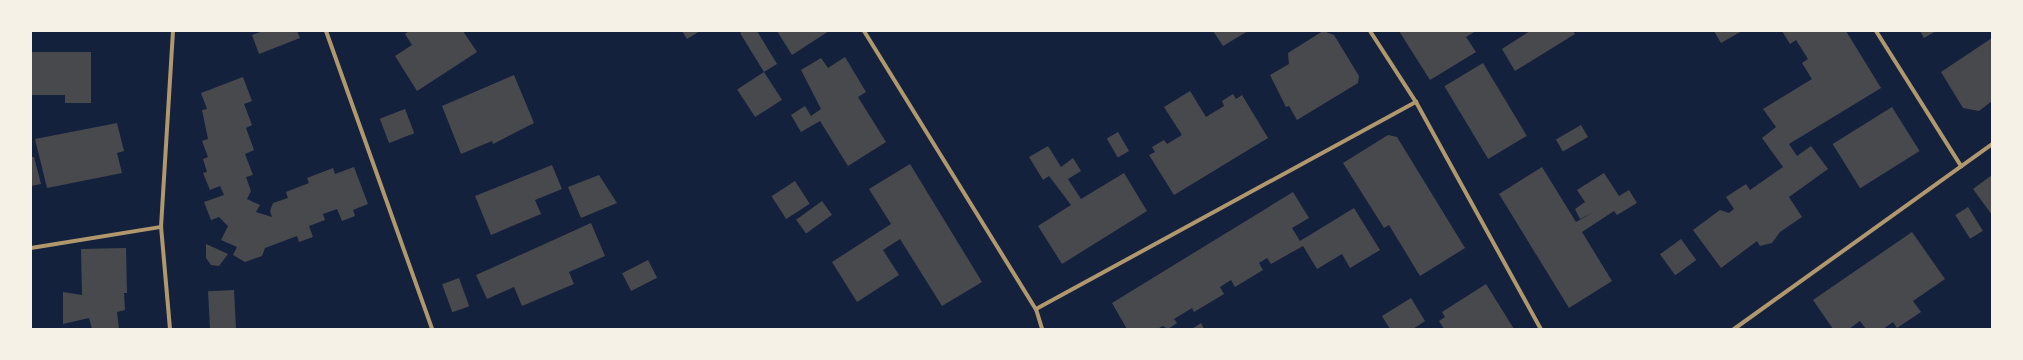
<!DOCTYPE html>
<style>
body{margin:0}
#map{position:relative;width:2023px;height:360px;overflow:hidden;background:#14213d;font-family:"IBM Plex Sans",sans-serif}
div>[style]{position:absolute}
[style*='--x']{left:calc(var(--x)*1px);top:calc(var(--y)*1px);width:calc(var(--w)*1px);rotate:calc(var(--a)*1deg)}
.building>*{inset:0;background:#48494c;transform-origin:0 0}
.minor>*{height:4px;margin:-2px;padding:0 2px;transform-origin:2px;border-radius:2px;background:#b1986c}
span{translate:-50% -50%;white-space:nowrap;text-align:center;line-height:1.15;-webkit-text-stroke:4px #f6f1e7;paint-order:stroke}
.frame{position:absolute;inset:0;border:32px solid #f6f1e7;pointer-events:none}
</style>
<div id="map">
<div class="building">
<i style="clip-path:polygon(263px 31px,297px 31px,300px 38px,259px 54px,252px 35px)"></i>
<i style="clip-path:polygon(409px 31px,463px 31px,477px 52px,417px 91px,395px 56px,412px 45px,405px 34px)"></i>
<i style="clip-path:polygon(682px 31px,700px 31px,687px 39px)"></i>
<i style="clip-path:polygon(743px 31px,757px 31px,777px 64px,764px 72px,740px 33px)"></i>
<i style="clip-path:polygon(777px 31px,829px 31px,792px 55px)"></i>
<i style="clip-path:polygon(1213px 31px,1248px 31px,1223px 46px)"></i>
<i style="clip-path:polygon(1323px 31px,1334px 35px,1359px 76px,1358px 83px,1297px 120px,1289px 106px,1286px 107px,1270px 75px,1289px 64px,1288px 53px)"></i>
<i style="clip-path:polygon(1399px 31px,1476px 31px,1466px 37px,1476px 52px,1430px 80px)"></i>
<i style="clip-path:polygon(1530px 31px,1573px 31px,1575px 34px,1515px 71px,1502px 49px)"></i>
<i style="clip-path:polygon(1714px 31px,1742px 31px,1721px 43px)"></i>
<i style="clip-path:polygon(1782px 31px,1846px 31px,1881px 88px,1789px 144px,1797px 156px,1811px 146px,1828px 169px,1789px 197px,1802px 217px,1780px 232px,1772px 243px,1760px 246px,1757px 241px,1721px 268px,1693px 230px,1720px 210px,1729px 213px,1734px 209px,1726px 197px,1746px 184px,1750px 190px,1783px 167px,1762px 138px,1776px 127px,1763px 109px,1812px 79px,1802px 63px,1808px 59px,1796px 40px,1790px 44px)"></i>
<i style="clip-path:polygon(1920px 31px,1936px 31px,1924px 38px)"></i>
<i style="clip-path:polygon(1992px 38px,1992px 101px,1979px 111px,1963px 108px,1941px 72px)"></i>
<i style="clip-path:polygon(31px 52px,91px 52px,91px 103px,65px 103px,65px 95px,31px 95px)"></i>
<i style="clip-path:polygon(845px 57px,866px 92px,858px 97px,886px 142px,848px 166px,820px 121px,801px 132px,791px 115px,805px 106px,811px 116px,821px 109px,801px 70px,821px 58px,828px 68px)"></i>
<i style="left:1483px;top:63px;width:85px;height:45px;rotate:59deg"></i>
<i style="left:764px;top:72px;width:33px;height:32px;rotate:57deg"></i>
<i style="clip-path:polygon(514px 75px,534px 123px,493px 144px,492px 141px,461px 154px,442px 106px)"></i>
<i style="clip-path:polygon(243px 77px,252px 101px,244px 104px,252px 125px,246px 128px,254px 150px,245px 154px,253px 175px,246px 177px,251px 191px,247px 199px,260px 205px,256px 212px,272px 217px,270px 211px,273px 203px,288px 198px,286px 192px,309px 183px,307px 178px,333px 168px,335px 174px,354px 167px,368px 204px,353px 210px,355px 216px,342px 221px,337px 209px,323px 214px,325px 220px,309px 226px,313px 237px,299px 242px,297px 236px,265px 248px,262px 256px,245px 262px,233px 255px,237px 247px,221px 240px,228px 226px,219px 217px,211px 220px,204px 202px,224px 195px,220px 186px,210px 190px,203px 173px,207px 172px,203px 159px,208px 157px,202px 141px,208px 139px,202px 110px,207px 109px,201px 93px)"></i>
<i style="clip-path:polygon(1190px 91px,1206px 117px,1224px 106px,1222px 101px,1233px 94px,1236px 99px,1242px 95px,1268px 138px,1174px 195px,1149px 155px,1155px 152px,1152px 147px,1164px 140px,1167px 144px,1182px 135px,1164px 107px)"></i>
<i style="left:1892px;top:107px;width:52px;height:70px;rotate:58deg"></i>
<i style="left:405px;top:109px;width:26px;height:27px;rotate:69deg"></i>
<i style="clip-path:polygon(117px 123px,124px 151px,117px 153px,122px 173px,47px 188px,35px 139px)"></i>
<i style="left:1581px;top:125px;width:14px;height:29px;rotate:60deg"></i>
<i style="left:1118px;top:132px;width:22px;height:13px;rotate:60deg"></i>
<i style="clip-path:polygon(1388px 135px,1397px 137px,1465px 248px,1420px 276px,1389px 225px,1384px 228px,1343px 163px)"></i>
<i style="clip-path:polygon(1048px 146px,1061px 167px,1073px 158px,1081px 171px,1068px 179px,1081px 199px,1124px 173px,1147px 211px,1062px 264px,1038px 226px,1071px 205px,1049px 176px,1043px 180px,1029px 157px)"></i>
<i style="clip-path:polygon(31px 157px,34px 157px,41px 184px,31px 186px)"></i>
<i style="clip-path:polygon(910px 164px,982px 282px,942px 306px,900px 239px,883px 250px,899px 275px,857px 302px,832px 262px,891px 224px,869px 189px)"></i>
<i style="clip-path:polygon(552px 165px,562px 189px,535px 200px,541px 214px,491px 235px,475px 196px)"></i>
<i style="clip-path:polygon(1542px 167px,1576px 222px,1592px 213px,1580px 219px,1575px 209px,1585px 202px,1577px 190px,1604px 173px,1619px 196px,1629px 190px,1637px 203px,1617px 215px,1614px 211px,1582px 232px,1612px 281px,1569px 308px,1499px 194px)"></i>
<i style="clip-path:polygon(599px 175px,617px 203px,581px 218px,568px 187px)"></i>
<i style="clip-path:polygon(1992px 175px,1992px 215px,1973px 189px)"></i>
<i style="left:795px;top:181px;width:27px;height:28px;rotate:57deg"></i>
<i style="clip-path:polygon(1293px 192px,1309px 218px,1292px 228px,1300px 241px,1354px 208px,1380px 250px,1350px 268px,1342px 254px,1317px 269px,1303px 246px,1271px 264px,1267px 258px,1259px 263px,1263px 270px,1235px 287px,1231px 280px,1220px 287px,1224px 294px,1194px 312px,1192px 308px,1174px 319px,1177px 323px,1168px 329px,1163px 326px,1157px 329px,1127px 329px,1112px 303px)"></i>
<i style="left:822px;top:201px;width:17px;height:32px;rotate:54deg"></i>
<i style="left:1968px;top:207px;width:28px;height:15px;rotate:58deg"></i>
<i style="clip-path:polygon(591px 223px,605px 256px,569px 272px,574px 284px,522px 306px,514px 287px,487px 299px,476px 275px)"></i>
<i style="clip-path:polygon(1912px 232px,1945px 279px,1913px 301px,1921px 312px,1897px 328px,1893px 322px,1883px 329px,1866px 329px,1860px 321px,1849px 329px,1833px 329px,1813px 300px)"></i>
<i style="left:1681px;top:239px;width:26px;height:26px;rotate:54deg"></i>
<i style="clip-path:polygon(206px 244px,228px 254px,219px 266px,211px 265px,206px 258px)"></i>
<i style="clip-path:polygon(126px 248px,127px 293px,124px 293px,125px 310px,117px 312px,119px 329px,92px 329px,89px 318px,63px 324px,63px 292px,82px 295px,81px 249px)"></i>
<i style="left:648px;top:260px;width:20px;height:29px;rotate:63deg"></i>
<i style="left:459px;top:278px;width:30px;height:18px;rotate:70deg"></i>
<i style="clip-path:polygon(1486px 284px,1514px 329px,1444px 329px,1439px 321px,1445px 317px,1442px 312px)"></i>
<i style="left:234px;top:290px;width:39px;height:26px;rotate:87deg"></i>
<i style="clip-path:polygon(1411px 298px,1425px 321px,1413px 329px,1390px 329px,1382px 316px)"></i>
<i style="clip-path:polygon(1201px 323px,1204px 329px,1192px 329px)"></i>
</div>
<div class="minor">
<i style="--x:326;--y:31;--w:316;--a:70.4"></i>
<i style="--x:864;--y:31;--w:327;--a:58.3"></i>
<i style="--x:1036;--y:309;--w:21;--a:73"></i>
<i style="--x:1370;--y:31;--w:85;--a:57.1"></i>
<i style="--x:1416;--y:102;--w:259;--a:61.2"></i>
<i style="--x:1876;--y:31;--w:160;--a:57.8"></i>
<i style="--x:31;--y:248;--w:132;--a:-9.2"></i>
<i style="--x:1036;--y:309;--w:433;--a:-28.6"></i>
<i style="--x:170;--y:329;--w:102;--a:-95"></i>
<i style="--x:161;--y:227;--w:196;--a:-86.5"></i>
<i style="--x:1734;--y:329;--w:317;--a:-35.6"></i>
</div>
<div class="frame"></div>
</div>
